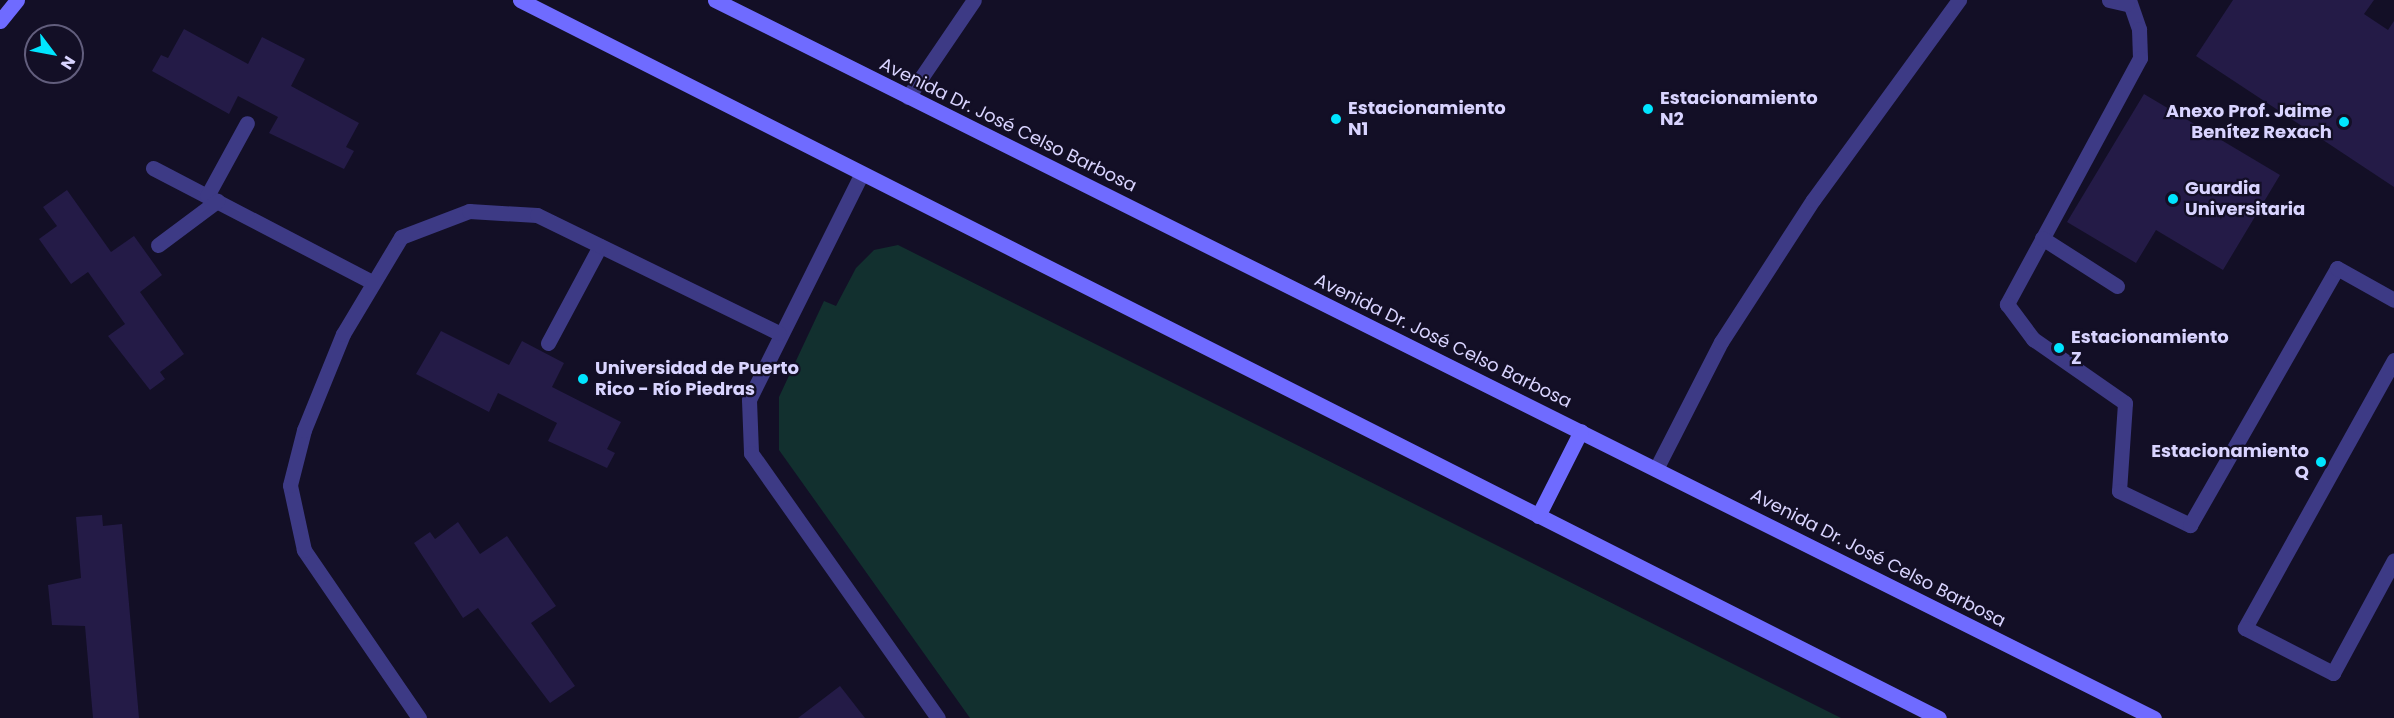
<!DOCTYPE html>
<meta charset="utf-8">
<style>
body{margin:0}
#map{position:relative;width:2394px;height:718px;overflow:hidden;background:#130f26;font-family:Poppins,sans-serif}
div>[style]{position:absolute}
[style*='--x']{left:calc(var(--x)*1px);top:calc(var(--y)*1px);width:calc(var(--w)*1px);rotate:calc(var(--a)*1deg)}
.green>*{inset:0;background:#12302f}
.building>*{inset:0;background:#241b47}
.lane>*{height:15px;margin:-7.5px;padding:0 7.5px;transform-origin:7.5px;border-radius:7.5px;background:#3d3a85}
.street>*{height:15px;margin:-7.5px;padding:0 7.5px;transform-origin:7.5px;border-radius:7.5px;background:#3d3a85}
.secondary>*{height:15px;margin:-7.5px;padding:0 7.5px;transform-origin:7.5px;border-radius:7.5px;background:#6f6bff}
.dots>*{width:16px;height:16px;translate:-50% -50%;box-sizing:border-box;border:3px solid #130f26;border-radius:50%}
span{translate:-50% -50%;white-space:nowrap;text-align:center;line-height:1.15;-webkit-text-stroke:4.5px #130f26;paint-order:stroke}
.poi-label{font-size:18px;color:#d9d4ff;font-weight:700}
.left{translate:0 -50%;text-align:left}
.right{translate:-100% -50%;text-align:right}
.street-label{font-size:18px;color:#d9d4ff}
.north{position:absolute;left:24px;top:24px;width:60px;height:60px;box-sizing:border-box;background:#130f26;border:2px solid #625e7d;border-radius:50%;rotate:122deg;font-size:16px;font-weight:700;line-height:24px;text-align:center;color:#d9d4ff}
.north::after{content:'';display:block;margin:auto;width:21px;height:27px;background:#00e5ff;clip-path:polygon(50% 0,100% 100%,50% 72%,0 100%)}
</style>
<div id="map">
<div class="green">
<i style="clip-path:polygon(898px 245px,1841px 718px,970px 718px,779px 450px,779px 397px,824px 301px,836px 306px,856px 268px,874px 250px)"></i>
</div>
<div class="building">
<i style="clip-path:polygon(2233px 0,2374px 0,2364px 14px,2388px 30px,2394px 21px,2394px 187px,2196px 56px)"></i>
<i style="clip-path:polygon(184px 29px,248px 64px,262px 37px,305px 59px,291px 86px,359px 123px,346px 147px,354px 151px,344px 169px,269px 133px,278px 117px,238px 96px,229px 114px,152px 71px,161px 55px,168px 58px)"></i>
<i style="clip-path:polygon(2144px 94px,2280px 175px,2223px 270px,2156px 230px,2136px 263px,2067px 222px)"></i>
<i style="clip-path:polygon(67px 190px,111px 252px,134px 236px,162px 275px,140px 292px,184px 354px,160px 372px,165px 379px,150px 390px,108px 336px,125px 324px,88px 272px,71px 284px,39px 239px,57px 226px,43px 207px)"></i>
<i style="clip-path:polygon(441px 331px,509px 365px,522px 341px,564px 363px,552px 387px,621px 422px,607px 449px,615px 453px,607px 468px,548px 441px,557px 423px,498px 393px,489px 412px,416px 374px)"></i>
<i style="clip-path:polygon(102px 515px,103px 526px,122px 524px,139px 718px,93px 718px,85px 626px,52px 625px,48px 585px,81px 578px,76px 517px)"></i>
<i style="clip-path:polygon(458px 522px,480px 554px,507px 536px,556px 606px,531px 623px,575px 686px,550px 703px,478px 608px,463px 618px,414px 543px,430px 532px,435px 539px)"></i>
<i style="clip-path:polygon(840px 686px,865px 718px,798px 718px)"></i>
</div>
<div class="lane">
<i style="--x:2129;--y:0;--w:31;--a:71"></i>
<i style="--x:2139;--y:29;--w:29;--a:88"></i>
<i style="--x:2140;--y:58;--w:280;--a:118.4"></i>
<i style="--x:2007;--y:304;--w:44;--a:53.4"></i>
<i style="--x:2033;--y:339;--w:112;--a:34.8"></i>
<i style="--x:2125;--y:403;--w:88;--a:93.9"></i>
<i style="--x:2119;--y:491;--w:79;--a:25.6"></i>
<i style="--x:2190;--y:525;--w:296;--a:-60.2"></i>
<i style="--x:2337;--y:268;--w:65;--a:29.3"></i>
<i style="--x:153;--y:168;--w:245;--a:27.5"></i>
<i style="--x:207;--y:196;--w:83;--a:-61.3"></i>
<i style="--x:2042;--y:238;--w:89;--a:32.6"></i>
<i style="--x:158;--y:245;--w:74;--a:-36.7"></i>
<i style="--x:548;--y:343;--w:110;--a:-61.8"></i>
<i style="--x:2394;--y:360;--w:307;--a:119.1"></i>
<i style="--x:2245;--y:628;--w:99;--a:27.1"></i>
<i style="--x:2333;--y:673;--w:128;--a:-61.6"></i>
<i style="--x:1656;--y:469;--w:143;--a:-62.9"></i>
<i style="--x:1721;--y:342;--w:169;--a:-57.1"></i>
<i style="--x:1813;--y:200;--w:248;--a:-53.9"></i>
</div>
<div class="street">
<i style="--x:2109;--y:0;--w:18;--a:13"></i>
<i style="--x:908;--y:97;--w:117;--a:-55.8"></i>
<i style="--x:861;--y:175;--w:251;--a:116.5"></i>
<i style="--x:749;--y:400;--w:53;--a:87.8"></i>
<i style="--x:751;--y:453;--w:324;--a:54.8"></i>
<i style="--x:419;--y:718;--w:204;--a:-124.4"></i>
<i style="--x:304;--y:550;--w:66;--a:-102.2"></i>
<i style="--x:290;--y:485;--w:57;--a:-75.7"></i>
<i style="--x:304;--y:430;--w:104;--a:-67.9"></i>
<i style="--x:343;--y:334;--w:113;--a:-59.1"></i>
<i style="--x:401;--y:237;--w:73;--a:-20.9"></i>
<i style="--x:469;--y:211;--w:68;--a:3.4"></i>
<i style="--x:537;--y:215;--w:269;--a:26"></i>
</div>
<div class="secondary">
<i style="--x:520;--y:0;--w:1590;--a:26.84"></i>
<i style="--x:715;--y:0;--w:1608;--a:26.52"></i>
<i style="--x:0;--y:21;--w:27;--a:-51"></i>
<i style="--x:1538;--y:516;--w:95;--a:-63.2"></i>
</div>
<div class="dots">
<i style="left:1648px;top:109px;background:#00e5ff"></i>
<i style="left:1336px;top:119px;background:#00e5ff"></i>
<i style="left:2344px;top:122px;background:#00e5ff"></i>
<i style="left:2173px;top:199px;background:#00e5ff"></i>
<i style="left:2059px;top:348px;background:#00e5ff"></i>
<i style="left:583px;top:379px;background:#00e5ff"></i>
<i style="left:2321px;top:462px;background:#00e5ff"></i>
</div>
<div class="poi-label">
<span class="left" style="left:1660px;top:109px">Estacionamiento<br>N2</span>
<span class="left" style="left:1348px;top:119px">Estacionamiento<br>N1</span>
<span class="right" style="left:2332px;top:122px">Anexo Prof. Jaime<br>Benítez Rexach</span>
<span class="left" style="left:2185px;top:199px">Guardia<br>Universitaria</span>
<span class="left" style="left:2071px;top:348px">Estacionamiento<br>Z</span>
<span class="left" style="left:595px;top:379px">Universidad de Puerto<br>Rico - Río Piedras</span>
<span class="right" style="left:2309px;top:462px">Estacionamiento<br>Q</span>
</div>
<div class="street-label">
<span style="left:1008px;top:125px;rotate:26deg">Avenida Dr. José Celso Barbosa</span>
<span style="left:1443px;top:341px;rotate:26deg">Avenida Dr. José Celso Barbosa</span>
<span style="left:1878px;top:558px;rotate:27deg">Avenida Dr. José Celso Barbosa</span>
</div>
<div class="north">N</div>
</div>
